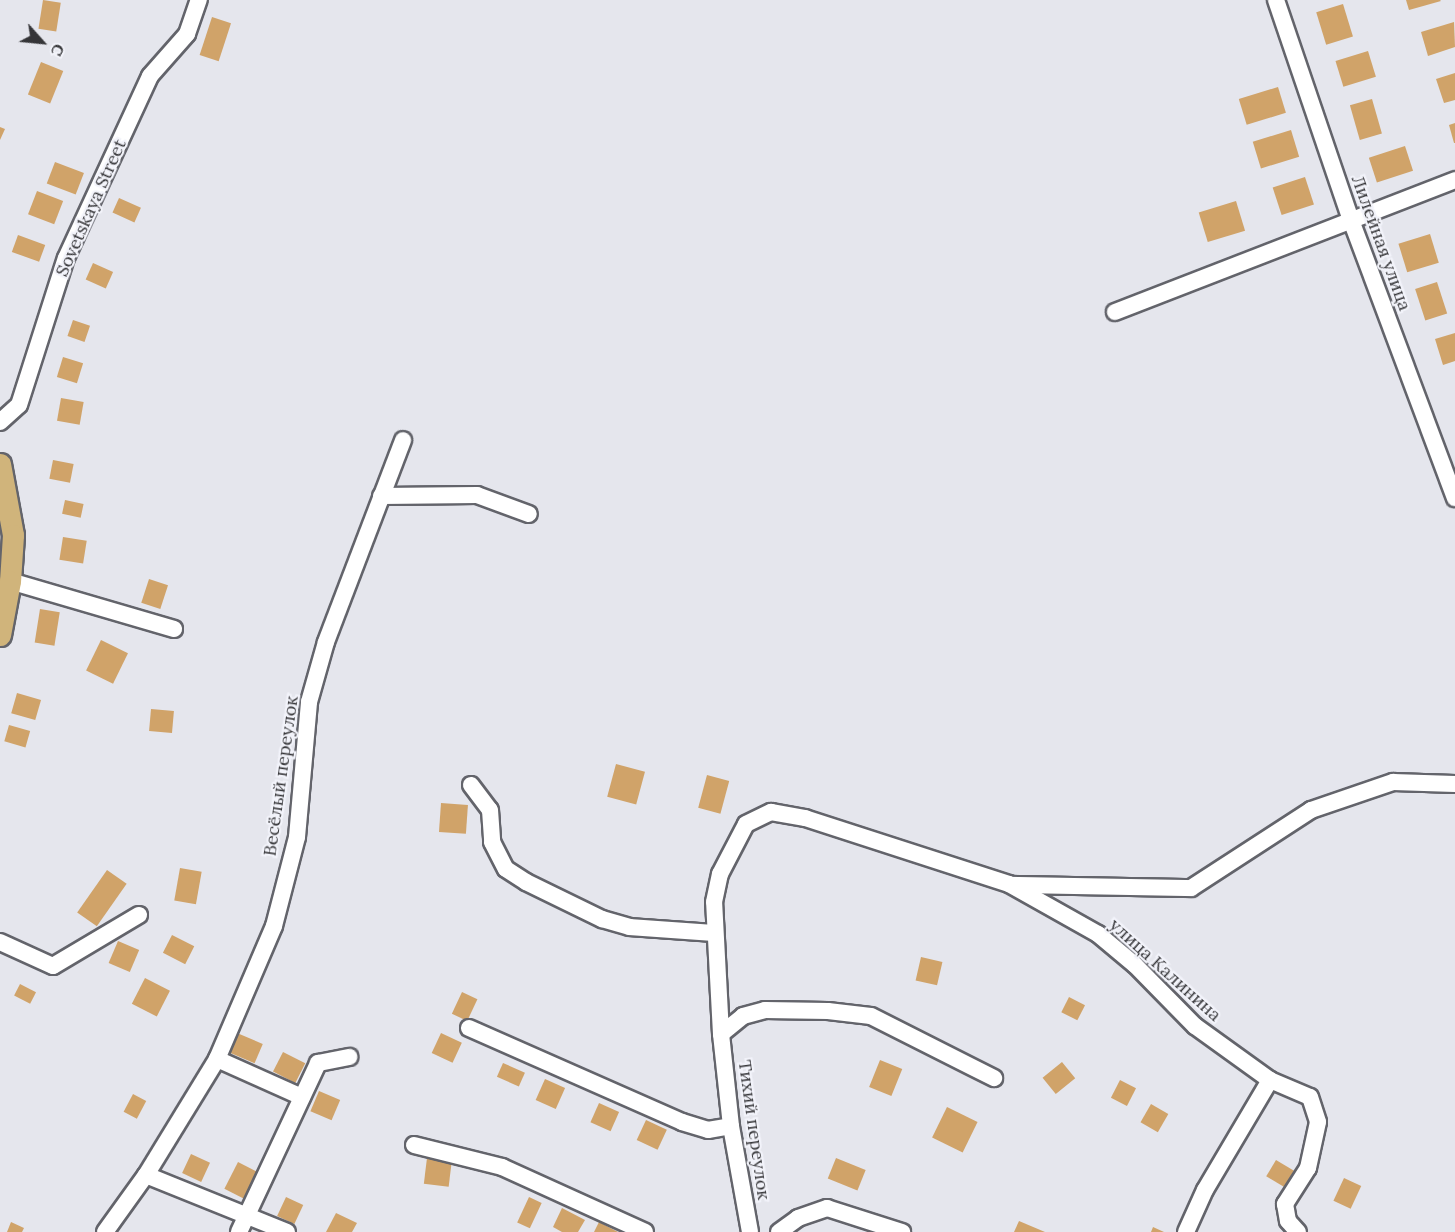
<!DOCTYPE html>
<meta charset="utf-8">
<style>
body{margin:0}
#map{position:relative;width:1455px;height:1232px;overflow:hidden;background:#e5e6ed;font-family:Lora,serif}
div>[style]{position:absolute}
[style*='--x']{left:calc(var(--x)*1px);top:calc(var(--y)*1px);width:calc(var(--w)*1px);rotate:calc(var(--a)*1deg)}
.building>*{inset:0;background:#d0a369;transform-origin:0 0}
.roads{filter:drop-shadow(2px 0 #63646b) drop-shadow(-2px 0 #63646b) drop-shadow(0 2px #63646b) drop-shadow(0 -2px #63646b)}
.minor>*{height:16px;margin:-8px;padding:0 8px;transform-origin:8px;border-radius:8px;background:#fff}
.major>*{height:21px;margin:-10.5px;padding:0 10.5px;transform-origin:10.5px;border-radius:10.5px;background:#d0b47b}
span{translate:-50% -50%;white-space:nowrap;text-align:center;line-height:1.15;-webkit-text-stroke:4.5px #f2f3fa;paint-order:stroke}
.street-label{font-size:18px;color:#353538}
.north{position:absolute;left:12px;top:12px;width:60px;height:60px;-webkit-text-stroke:4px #f2f3fa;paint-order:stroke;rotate:117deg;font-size:16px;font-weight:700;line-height:24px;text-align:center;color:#353538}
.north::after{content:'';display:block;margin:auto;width:21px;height:27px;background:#353538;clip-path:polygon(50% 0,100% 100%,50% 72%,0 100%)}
</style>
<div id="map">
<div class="building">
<i style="left:43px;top:0;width:18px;height:29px;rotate:9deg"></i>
<i style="clip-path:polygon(1406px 0,1440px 0,1441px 1px,1409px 10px)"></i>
<i style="left:1343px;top:4px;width:34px;height:28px;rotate:73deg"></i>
<i style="left:212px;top:17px;width:20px;height:40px;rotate:18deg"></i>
<i style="clip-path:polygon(1454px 22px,1455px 47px,1428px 56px,1421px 32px)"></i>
<i style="left:1368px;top:51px;width:27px;height:34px;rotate:73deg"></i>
<i style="left:41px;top:62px;width:24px;height:35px;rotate:22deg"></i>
<i style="clip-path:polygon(1455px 73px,1455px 100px,1444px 103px,1436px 79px)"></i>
<i style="left:1278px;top:87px;width:27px;height:41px;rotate:73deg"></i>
<i style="left:1372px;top:99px;width:36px;height:23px;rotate:74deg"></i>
<i style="clip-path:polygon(1455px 123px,1455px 143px,1454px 143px,1449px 125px)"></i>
<i style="clip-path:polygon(0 127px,5px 129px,0 140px)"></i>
<i style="left:1291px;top:130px;width:28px;height:40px;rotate:73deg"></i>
<i style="left:1405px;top:146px;width:26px;height:38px;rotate:72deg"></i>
<i style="left:55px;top:162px;width:31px;height:23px;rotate:21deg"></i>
<i style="left:1305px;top:177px;width:29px;height:34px;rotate:72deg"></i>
<i style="left:37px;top:191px;width:28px;height:25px;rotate:21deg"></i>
<i style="left:119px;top:198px;width:24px;height:16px;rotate:24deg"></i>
<i style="left:1236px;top:201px;width:31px;height:39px;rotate:73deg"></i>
<i style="left:1430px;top:234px;width:30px;height:33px;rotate:73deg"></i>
<i style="left:18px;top:235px;width:29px;height:18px;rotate:20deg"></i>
<i style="left:93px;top:263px;width:22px;height:18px;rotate:24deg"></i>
<i style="left:1437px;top:282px;width:33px;height:23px;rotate:72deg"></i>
<i style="left:73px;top:320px;width:18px;height:17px;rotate:19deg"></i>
<i style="clip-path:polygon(1455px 333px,1455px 361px,1443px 365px,1435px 339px)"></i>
<i style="left:63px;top:357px;width:21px;height:21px;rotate:17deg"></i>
<i style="left:61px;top:398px;width:23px;height:23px;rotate:10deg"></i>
<i style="left:53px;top:460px;width:21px;height:19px;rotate:11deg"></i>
<i style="left:65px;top:500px;width:19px;height:14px;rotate:12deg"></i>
<i style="left:63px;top:537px;width:24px;height:23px;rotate:9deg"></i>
<i style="left:149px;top:579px;width:20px;height:25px;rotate:18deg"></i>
<i style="left:40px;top:609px;width:20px;height:34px;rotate:9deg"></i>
<i style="left:101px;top:640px;width:30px;height:34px;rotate:26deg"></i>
<i style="left:17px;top:693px;width:25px;height:21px;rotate:16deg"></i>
<i style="left:151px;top:709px;width:23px;height:22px;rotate:5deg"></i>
<i style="left:9px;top:725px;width:22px;height:17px;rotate:16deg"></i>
<i style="left:616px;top:764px;width:30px;height:34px;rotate:15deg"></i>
<i style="left:707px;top:775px;width:23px;height:34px;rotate:15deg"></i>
<i style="left:441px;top:803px;width:27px;height:29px;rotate:4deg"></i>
<i style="left:180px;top:868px;width:22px;height:33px;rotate:10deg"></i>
<i style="left:107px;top:870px;width:24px;height:52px;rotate:35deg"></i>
<i style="left:172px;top:935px;width:25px;height:20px;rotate:27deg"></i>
<i style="left:118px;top:941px;width:23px;height:24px;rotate:23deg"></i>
<i style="left:921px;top:957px;width:22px;height:24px;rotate:13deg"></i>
<i style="left:145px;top:978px;width:28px;height:29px;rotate:27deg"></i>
<i style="left:20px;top:984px;width:18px;height:13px;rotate:27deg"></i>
<i style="left:462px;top:992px;width:17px;height:24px;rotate:25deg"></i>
<i style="left:1069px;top:997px;width:18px;height:17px;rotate:27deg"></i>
<i style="left:237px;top:1033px;width:28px;height:21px;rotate:23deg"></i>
<i style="left:441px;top:1033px;width:23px;height:22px;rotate:25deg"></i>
<i style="left:283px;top:1052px;width:25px;height:22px;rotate:27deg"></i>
<i style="left:880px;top:1060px;width:24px;height:29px;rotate:22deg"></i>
<i style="left:1062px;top:1062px;width:21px;height:25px;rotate:51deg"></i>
<i style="left:503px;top:1063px;width:24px;height:15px;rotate:24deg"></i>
<i style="left:545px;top:1079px;width:22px;height:23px;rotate:24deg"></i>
<i style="left:1120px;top:1080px;width:18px;height:20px;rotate:27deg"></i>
<i style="left:319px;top:1091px;width:23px;height:22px;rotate:23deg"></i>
<i style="left:133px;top:1094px;width:15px;height:20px;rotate:28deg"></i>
<i style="left:599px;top:1103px;width:22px;height:21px;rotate:24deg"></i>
<i style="left:1151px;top:1104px;width:20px;height:21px;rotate:30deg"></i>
<i style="left:947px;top:1107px;width:34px;height:34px;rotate:26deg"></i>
<i style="left:646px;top:1120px;width:23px;height:22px;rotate:25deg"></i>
<i style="left:191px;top:1154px;width:21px;height:21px;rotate:25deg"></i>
<i style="left:427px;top:1158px;width:25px;height:26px;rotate:7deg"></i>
<i style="left:836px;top:1158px;width:32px;height:22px;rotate:22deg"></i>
<i style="left:1276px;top:1160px;width:21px;height:19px;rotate:31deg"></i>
<i style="left:238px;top:1162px;width:22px;height:30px;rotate:27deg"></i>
<i style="left:1344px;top:1178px;width:19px;height:25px;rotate:25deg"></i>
<i style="left:286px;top:1197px;width:19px;height:21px;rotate:25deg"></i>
<i style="left:529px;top:1197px;width:14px;height:28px;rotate:25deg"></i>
<i style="clip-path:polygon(562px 1208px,585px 1220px,578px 1232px,562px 1232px,553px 1227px)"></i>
<i style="clip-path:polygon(336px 1213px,357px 1223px,352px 1232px,326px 1232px)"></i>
<i style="clip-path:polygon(1019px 1221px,1045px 1232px,1014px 1232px)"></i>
<i style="clip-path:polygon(11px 1222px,24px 1228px,22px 1232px,7px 1232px)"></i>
<i style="clip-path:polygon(599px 1222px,618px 1232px,594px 1232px)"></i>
<i style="clip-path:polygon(1153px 1227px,1164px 1232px,1151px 1232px)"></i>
</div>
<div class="roads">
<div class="minor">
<i style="--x:1276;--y:0;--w:232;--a:71.2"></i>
<i style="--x:1351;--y:220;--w:297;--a:69.5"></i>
<i style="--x:1115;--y:312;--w:365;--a:-21.2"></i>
<i style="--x:0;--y:422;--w:25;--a:-42"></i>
<i style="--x:19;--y:405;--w:154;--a:-72.3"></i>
<i style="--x:66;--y:258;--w:200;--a:-65.2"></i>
<i style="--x:150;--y:76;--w:56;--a:-48.6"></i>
<i style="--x:187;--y:34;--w:36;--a:-71"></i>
<i style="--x:381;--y:496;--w:96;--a:-0.6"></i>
<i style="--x:477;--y:495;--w:55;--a:20.1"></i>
<i style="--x:10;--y:581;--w:171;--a:16.3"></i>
<i style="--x:471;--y:785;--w:31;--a:53"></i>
<i style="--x:490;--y:810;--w:32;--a:86"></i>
<i style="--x:492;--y:842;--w:30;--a:63"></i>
<i style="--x:506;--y:869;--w:24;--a:33"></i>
<i style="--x:526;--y:882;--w:85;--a:26"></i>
<i style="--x:602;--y:919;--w:29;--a:16"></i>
<i style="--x:630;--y:927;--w:83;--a:4.1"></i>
<i style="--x:1013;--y:885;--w:178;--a:1"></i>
<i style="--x:1191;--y:888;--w:143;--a:-33"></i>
<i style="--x:1311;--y:810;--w:87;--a:-18.9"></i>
<i style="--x:1393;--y:782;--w:62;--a:1.8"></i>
<i style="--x:0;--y:942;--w:58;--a:24.4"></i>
<i style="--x:53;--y:966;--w:100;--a:-30.7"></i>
<i style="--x:469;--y:1028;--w:233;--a:23.8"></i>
<i style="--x:682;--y:1122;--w:27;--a:17"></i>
<i style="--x:708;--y:1130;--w:23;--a:-10"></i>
<i style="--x:721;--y:1034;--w:28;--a:-39"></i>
<i style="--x:743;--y:1016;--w:23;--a:-15"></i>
<i style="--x:765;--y:1010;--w:63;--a:0.9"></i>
<i style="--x:828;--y:1011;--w:43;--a:6.6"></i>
<i style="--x:871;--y:1016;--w:138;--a:26.8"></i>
<i style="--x:217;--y:1059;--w:93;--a:24.1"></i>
<i style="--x:414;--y:1145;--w:91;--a:14"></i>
<i style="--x:502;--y:1167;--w:157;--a:24.4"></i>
<i style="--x:146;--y:1175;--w:152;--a:22"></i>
<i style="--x:105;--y:1232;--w:70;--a:-54.3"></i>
<i style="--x:146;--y:1175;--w:136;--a:-58.5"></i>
<i style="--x:217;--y:1059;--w:145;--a:-66.8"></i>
<i style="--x:274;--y:926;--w:92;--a:-75.5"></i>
<i style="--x:297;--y:837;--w:136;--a:-84.9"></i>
<i style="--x:309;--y:702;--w:62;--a:-74.2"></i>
<i style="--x:326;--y:642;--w:216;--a:-69.1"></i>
<i style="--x:239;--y:1232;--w:187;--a:-64.9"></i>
<i style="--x:318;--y:1063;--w:32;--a:-11"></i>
<i style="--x:750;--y:1232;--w:108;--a:-100.2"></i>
<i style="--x:731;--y:1126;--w:93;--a:-96.2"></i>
<i style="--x:721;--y:1034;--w:132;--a:-93"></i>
<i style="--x:714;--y:902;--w:29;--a:-78"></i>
<i style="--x:720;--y:874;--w:56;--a:-62.5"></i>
<i style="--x:746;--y:824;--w:28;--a:-26"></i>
<i style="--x:771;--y:812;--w:35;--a:10"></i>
<i style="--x:805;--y:818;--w:214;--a:17.9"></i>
<i style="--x:1009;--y:884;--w:102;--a:29.3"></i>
<i style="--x:1098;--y:934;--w:48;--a:40"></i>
<i style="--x:1135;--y:965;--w:86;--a:45.5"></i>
<i style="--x:1195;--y:1026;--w:92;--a:35.8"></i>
<i style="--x:1270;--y:1080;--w:43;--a:23"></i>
<i style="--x:1310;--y:1097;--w:26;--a:72"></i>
<i style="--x:1318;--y:1122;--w:47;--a:102.3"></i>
<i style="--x:1308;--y:1168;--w:43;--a:122.6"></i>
<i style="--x:1285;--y:1204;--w:17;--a:80"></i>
<i style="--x:1288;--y:1221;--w:15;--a:48"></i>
<i style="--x:779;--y:1232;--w:24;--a:-36"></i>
<i style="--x:798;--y:1218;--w:31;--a:-19"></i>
<i style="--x:827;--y:1208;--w:79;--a:17.7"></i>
<i style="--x:1186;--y:1232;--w:46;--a:-65.7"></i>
<i style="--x:1205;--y:1190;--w:128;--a:-59.4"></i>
</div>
<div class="major">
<i style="--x:0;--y:464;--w:72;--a:79.6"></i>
<i style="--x:13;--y:535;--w:46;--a:93.7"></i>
<i style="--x:10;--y:581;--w:55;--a:100.5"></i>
</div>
</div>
<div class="street-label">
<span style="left:91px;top:208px;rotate:-66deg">Sovetskaya Street</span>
<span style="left:1381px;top:243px;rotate:70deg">Лилейная улица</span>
<span style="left:281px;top:776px;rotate:-82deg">Весёлый переулок</span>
<span style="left:1165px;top:970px;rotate:42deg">улица Калинина</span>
<span style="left:754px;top:1130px;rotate:82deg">Тихий переулок</span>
</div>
<div class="north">С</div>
</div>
